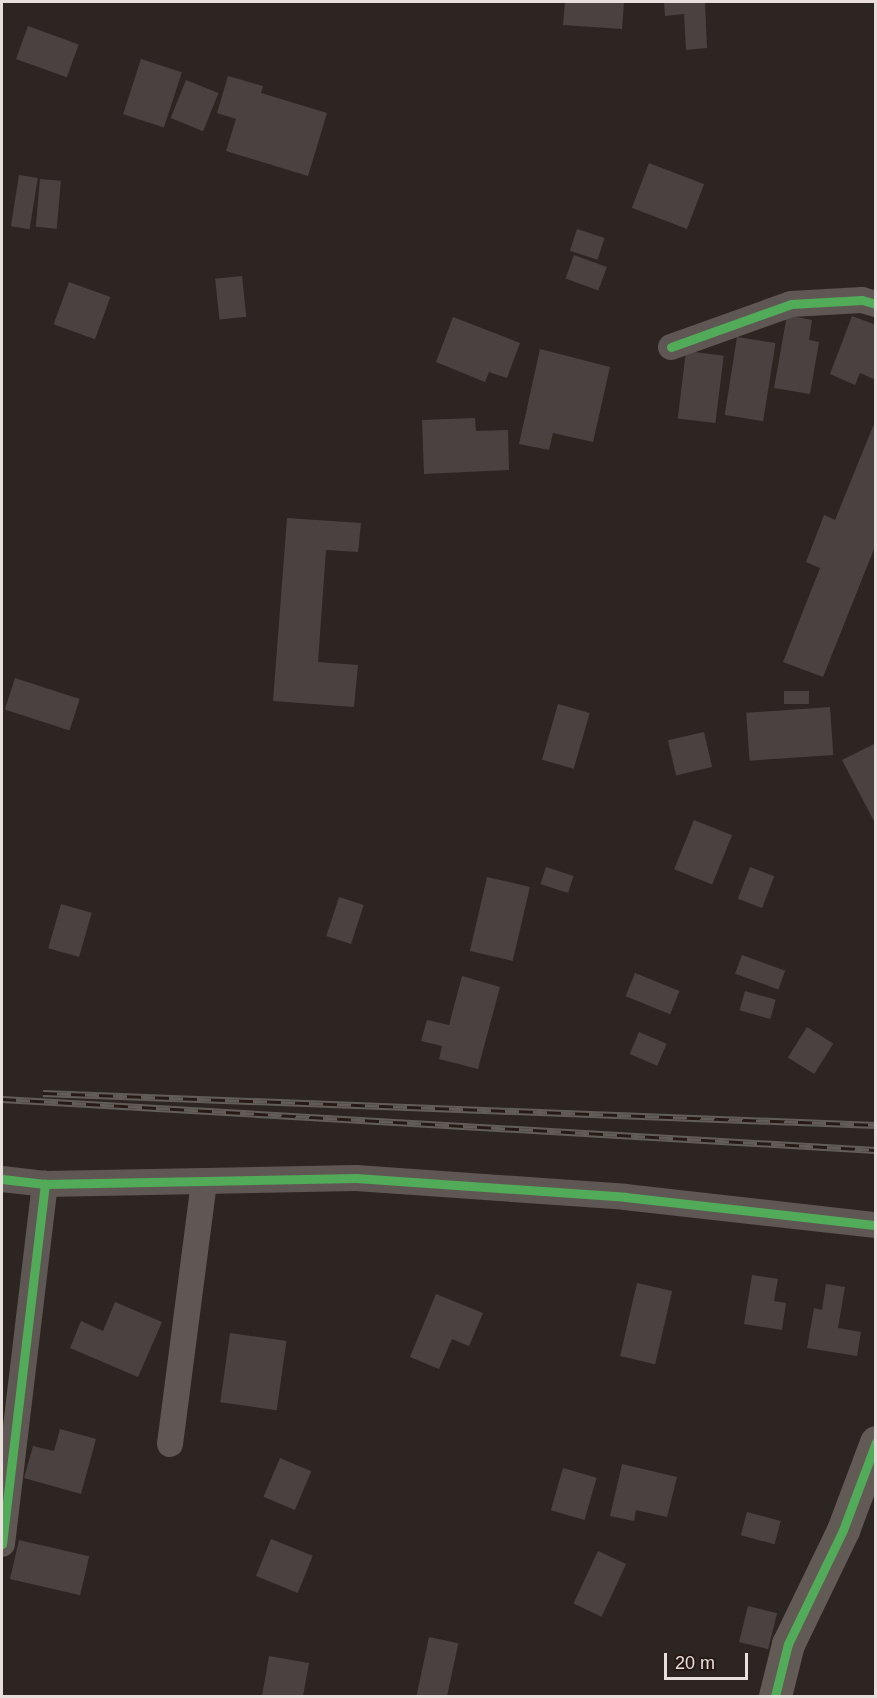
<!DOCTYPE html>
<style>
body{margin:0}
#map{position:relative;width:877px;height:1698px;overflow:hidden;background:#2d2522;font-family:Arial,sans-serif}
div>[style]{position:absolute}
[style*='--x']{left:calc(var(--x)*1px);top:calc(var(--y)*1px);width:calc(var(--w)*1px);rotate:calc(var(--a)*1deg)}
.building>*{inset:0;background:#494240;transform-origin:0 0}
.street>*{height:26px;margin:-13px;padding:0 13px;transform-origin:13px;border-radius:13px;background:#5f5753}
.secondary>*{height:33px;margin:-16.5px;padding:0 16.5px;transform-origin:16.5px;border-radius:16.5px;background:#625a54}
.rail>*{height:7px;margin-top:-3.5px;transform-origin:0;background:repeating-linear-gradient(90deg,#271915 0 14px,#635d5a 0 28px);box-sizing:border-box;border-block:2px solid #635d5a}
.cycleway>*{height:9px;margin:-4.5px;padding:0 4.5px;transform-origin:4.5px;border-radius:4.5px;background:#51ab58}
span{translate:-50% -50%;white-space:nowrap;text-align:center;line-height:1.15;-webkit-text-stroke:4.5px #271915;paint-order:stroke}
.frame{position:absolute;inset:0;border:3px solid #e8dedb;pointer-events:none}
.scale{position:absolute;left:664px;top:1653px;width:84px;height:27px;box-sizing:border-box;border:3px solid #e8dedb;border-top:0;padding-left:8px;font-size:18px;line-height:21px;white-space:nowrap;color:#e8dedb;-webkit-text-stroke:4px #271915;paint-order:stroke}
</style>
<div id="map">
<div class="building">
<i style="clip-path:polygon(565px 2px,624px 2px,622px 29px,563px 25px)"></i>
<i style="clip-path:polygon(664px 2px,705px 2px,707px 48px,686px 50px,684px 14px,665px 16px)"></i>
<i style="left:28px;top:26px;width:54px;height:35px;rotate:20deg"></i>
<i style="left:141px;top:59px;width:43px;height:58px;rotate:18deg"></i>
<i style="clip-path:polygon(228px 76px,263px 86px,261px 93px,327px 113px,308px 176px,226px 151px,236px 119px,217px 113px)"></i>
<i style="left:186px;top:80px;width:35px;height:41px;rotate:22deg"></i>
<i style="left:649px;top:163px;width:59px;height:48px;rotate:21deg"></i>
<i style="left:19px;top:175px;width:19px;height:52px;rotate:9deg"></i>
<i style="left:40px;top:179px;width:21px;height:48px;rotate:5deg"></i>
<i style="left:577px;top:229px;width:29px;height:23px;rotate:18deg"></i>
<i style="left:574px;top:255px;width:35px;height:25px;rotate:20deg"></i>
<i style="left:242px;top:276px;width:41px;height:27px;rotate:84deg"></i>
<i style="left:69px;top:282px;width:44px;height:45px;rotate:20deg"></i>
<i style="clip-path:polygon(787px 315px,812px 320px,809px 340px,819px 342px,810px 394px,774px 388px)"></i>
<i style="clip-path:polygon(852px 316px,876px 325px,876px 380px,860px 373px,855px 385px,830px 374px)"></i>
<i style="clip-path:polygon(453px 317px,520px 343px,507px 378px,489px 372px,485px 382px,436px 362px)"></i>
<i style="left:737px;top:337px;width:39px;height:79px;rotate:9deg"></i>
<i style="clip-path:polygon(540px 349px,610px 367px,593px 442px,553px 433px,549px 450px,519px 444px)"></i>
<i style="left:686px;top:351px;width:38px;height:68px;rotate:7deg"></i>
<i style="clip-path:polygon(475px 418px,476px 431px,508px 430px,509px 470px,424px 474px,422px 420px)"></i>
<i style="clip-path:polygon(874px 424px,876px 544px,823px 677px,783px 662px,820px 568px,806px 562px,824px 515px,835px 520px)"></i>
<i style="clip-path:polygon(287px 518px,361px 523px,358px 552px,326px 550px,318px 662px,358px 665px,354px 707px,273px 701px)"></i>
<i style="left:15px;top:678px;width:68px;height:33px;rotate:18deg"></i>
<i style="left:809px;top:691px;width:13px;height:25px;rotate:90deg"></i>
<i style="left:558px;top:704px;width:33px;height:58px;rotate:16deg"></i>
<i style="left:830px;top:707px;width:48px;height:84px;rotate:86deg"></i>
<i style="left:704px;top:732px;width:36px;height:37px;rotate:77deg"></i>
<i style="clip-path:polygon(876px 743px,876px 825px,842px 760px)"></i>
<i style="left:694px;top:820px;width:41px;height:53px;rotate:22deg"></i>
<i style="left:546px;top:867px;width:29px;height:18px;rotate:18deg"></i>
<i style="left:750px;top:867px;width:26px;height:34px;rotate:21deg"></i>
<i style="left:487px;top:877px;width:44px;height:76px;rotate:13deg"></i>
<i style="left:339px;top:897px;width:26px;height:41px;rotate:18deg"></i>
<i style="left:61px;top:904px;width:32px;height:46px;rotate:16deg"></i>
<i style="left:742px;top:955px;width:46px;height:20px;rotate:20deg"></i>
<i style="left:635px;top:973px;width:48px;height:25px;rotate:22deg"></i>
<i style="clip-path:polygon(462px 976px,500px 987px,478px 1069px,439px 1059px,442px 1046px,421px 1041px,427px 1020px,449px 1025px)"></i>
<i style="left:745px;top:991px;width:32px;height:20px;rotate:16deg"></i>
<i style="left:807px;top:1027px;width:31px;height:36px;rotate:32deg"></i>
<i style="left:639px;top:1032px;width:30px;height:24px;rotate:23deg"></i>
<i style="clip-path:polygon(752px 1275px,778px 1279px,774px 1301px,786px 1303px,782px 1330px,744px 1324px)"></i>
<i style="left:637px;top:1283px;width:36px;height:75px;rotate:13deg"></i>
<i style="clip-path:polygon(826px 1284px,845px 1287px,838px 1328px,861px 1332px,857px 1356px,807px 1348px,814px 1308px,822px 1310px)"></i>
<i style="clip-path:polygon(436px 1294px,483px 1313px,469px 1346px,452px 1339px,439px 1369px,410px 1357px)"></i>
<i style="clip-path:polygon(115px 1302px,162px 1322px,138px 1377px,70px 1348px,81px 1321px,103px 1331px)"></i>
<i style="left:230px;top:1333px;width:57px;height:70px;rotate:8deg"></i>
<i style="clip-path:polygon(60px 1429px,96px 1439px,81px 1494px,24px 1478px,33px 1446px,54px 1451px)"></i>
<i style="left:280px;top:1458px;width:34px;height:42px;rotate:23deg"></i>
<i style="clip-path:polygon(622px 1464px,677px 1477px,667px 1517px,636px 1510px,634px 1521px,610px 1516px)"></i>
<i style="left:563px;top:1468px;width:35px;height:44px;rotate:16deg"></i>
<i style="left:747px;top:1512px;width:35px;height:24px;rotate:15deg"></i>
<i style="left:271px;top:1539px;width:45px;height:40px;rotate:22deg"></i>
<i style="left:19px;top:1540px;width:72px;height:40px;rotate:13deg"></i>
<i style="left:598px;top:1551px;width:31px;height:58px;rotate:25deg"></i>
<i style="left:748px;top:1606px;width:30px;height:37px;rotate:14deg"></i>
<i style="left:429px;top:1637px;width:30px;height:60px;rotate:12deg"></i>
<i style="clip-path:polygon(269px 1656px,309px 1663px,303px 1696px,262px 1696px)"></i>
</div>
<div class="street">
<i style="--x:671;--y:347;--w:127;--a:-19.7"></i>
<i style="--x:791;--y:304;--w:71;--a:-3.2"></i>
<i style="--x:862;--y:300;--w:15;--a:16"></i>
<i style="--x:2;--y:1179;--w:43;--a:6.6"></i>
<i style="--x:45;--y:1184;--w:311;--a:-1.1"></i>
<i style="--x:356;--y:1178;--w:270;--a:4"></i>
<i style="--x:625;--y:1197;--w:253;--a:6.4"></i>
<i style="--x:170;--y:1444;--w:265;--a:-82.6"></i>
<i style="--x:2;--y:1544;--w:363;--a:-83.2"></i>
</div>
<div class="secondary">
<i style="--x:775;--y:1696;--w:54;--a:-76"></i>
<i style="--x:788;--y:1644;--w:127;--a:-64.2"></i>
<i style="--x:843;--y:1530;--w:94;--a:-69.4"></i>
</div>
<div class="rail">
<i style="--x:43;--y:1093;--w:834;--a:2.2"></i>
<i style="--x:2;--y:1099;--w:875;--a:3.34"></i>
</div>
<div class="cycleway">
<i style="--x:671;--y:347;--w:127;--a:-19.7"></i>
<i style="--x:791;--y:304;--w:71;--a:-3.2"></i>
<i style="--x:862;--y:300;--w:15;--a:16"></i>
<i style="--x:2;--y:1179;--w:43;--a:6.6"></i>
<i style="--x:45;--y:1184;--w:311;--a:-1.1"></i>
<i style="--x:356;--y:1178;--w:270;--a:4"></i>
<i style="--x:625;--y:1197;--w:253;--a:6.4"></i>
<i style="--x:2;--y:1544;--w:363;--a:-83.2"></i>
<i style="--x:775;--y:1696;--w:54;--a:-76"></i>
<i style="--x:788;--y:1644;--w:127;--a:-64.2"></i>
<i style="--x:843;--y:1530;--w:94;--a:-69.4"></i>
</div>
<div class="frame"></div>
<div class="scale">20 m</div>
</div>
